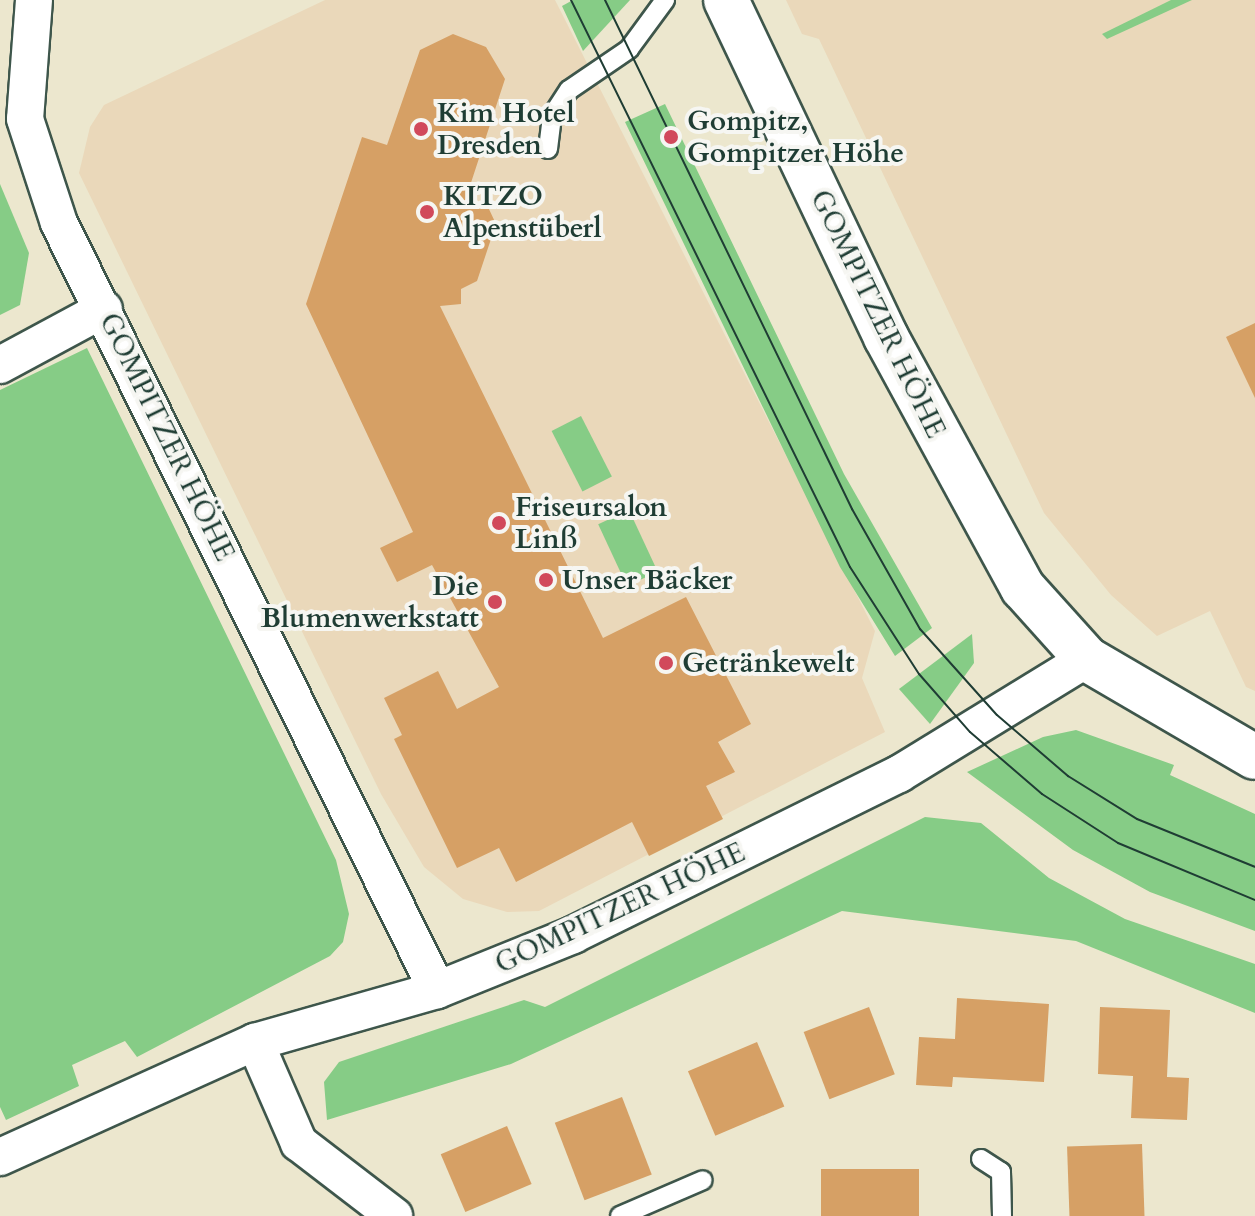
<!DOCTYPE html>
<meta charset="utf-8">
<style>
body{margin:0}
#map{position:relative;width:1255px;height:1216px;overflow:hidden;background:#ece7ce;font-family:Cardo,serif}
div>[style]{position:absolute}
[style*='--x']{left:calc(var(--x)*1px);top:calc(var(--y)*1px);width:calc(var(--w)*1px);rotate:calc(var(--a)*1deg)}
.built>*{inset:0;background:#ead8ba}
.green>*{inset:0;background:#86cc86;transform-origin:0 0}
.building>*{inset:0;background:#d6a065;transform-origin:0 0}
.roads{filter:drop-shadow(2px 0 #3e564b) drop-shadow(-2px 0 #3e564b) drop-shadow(0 2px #3e564b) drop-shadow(0 -2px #3e564b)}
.service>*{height:18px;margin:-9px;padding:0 9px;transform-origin:9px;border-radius:9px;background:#fff}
.minor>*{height:36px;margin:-18px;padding:0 18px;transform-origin:18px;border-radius:18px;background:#fff}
.tertiary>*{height:44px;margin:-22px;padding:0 22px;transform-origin:22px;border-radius:22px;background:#fff}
.tram>*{height:2px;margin:-1px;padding:0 1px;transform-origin:1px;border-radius:1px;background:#1f3d34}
.dots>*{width:22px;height:22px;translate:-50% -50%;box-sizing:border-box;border:4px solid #f6f6f2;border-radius:50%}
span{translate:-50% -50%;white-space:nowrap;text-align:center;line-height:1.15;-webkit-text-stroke:8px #f6f6f2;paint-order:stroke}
.poi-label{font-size:28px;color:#1f3d34;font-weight:700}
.left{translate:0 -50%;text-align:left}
.right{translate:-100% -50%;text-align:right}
.street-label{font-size:28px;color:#1f3d34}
</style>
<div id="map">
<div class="built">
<i style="clip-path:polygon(325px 0,555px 0,875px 631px,862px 678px,885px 732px,539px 911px,507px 912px,463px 899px,424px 867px,381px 794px,79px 173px,90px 127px,104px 105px)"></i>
<i style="clip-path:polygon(786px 0,1255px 0,1255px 691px,1246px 687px,1210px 611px,1157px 636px,1111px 595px,1044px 513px,819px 39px,802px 34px)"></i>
</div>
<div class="green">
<i style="clip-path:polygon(573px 0,630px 0,583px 51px,562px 6px)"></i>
<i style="clip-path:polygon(1171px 0,1192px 0,1107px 39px,1102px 34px)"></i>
<i style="clip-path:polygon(665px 104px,844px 474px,932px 628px,895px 656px,840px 567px,625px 122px)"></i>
<i style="clip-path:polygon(0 184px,29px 253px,20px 305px,0 315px)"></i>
<i style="clip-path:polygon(87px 348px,336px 860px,349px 914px,343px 942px,330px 956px,137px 1057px,125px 1041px,72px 1065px,79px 1086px,6px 1120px,0 1107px,0 390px)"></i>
<i style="left:581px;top:416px;width:68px;height:33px;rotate:63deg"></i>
<i style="left:629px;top:510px;width:68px;height:34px;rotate:65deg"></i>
<i style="clip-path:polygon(972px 634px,974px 663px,930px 724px,899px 689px)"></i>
<i style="clip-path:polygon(1076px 730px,1174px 765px,1170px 775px,1255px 814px,1255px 931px,1150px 892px,1073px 850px,967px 772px,1043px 737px)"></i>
<i style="clip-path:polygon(925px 817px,981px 823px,1049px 878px,1125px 919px,1255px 964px,1255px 1013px,1076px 941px,842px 911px,511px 1064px,327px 1120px,324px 1082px,339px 1062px,524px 1000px,545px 1007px)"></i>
</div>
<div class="building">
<i style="clip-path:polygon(453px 34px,486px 47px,505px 79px,465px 201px,488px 207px,496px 224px,477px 281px,461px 289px,461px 304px,440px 306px,603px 638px,686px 597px,751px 724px,718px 742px,735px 772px,706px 786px,723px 819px,649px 856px,632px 822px,516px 882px,499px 848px,457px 868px,394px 739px,402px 735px,384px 698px,438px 671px,457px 709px,499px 687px,432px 565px,397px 582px,380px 548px,413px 532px,306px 304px,362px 137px,387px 145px,420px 50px)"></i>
<i style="clip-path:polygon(1255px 323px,1255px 398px,1226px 337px)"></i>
<i style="clip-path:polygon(957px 998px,1049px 1004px,1044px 1082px,953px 1077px,952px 1087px,916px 1085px,919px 1037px,955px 1039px)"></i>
<i style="left:869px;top:1007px;width:72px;height:70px;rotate:69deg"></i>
<i style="clip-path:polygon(1100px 1007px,1170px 1010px,1167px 1077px,1189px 1078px,1187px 1120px,1131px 1118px,1133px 1076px,1098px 1074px)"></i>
<i style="left:757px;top:1042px;width:70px;height:75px;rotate:67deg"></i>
<i style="left:622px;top:1097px;width:83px;height:72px;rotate:69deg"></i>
<i style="left:507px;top:1126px;width:63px;height:72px;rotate:67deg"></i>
<i style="left:1142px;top:1144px;width:72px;height:75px;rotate:88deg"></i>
<i style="left:919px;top:1169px;width:47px;height:98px;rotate:90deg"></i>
</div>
<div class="roads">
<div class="service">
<i style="--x:548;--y:149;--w:33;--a:-83"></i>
<i style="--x:552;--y:116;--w:31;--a:-57"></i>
<i style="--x:569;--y:90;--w:73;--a:-34.3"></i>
<i style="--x:629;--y:49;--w:61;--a:-53.7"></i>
<i style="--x:981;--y:1159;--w:24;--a:33"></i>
<i style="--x:1001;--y:1172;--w:44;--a:88.7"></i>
<i style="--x:620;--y:1216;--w:90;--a:-23.4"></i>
</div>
<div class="minor">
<i style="--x:34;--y:0;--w:119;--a:94.3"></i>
<i style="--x:25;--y:119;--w:109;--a:71.9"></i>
<i style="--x:59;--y:223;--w:855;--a:63.76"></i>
<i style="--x:0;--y:365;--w:118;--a:-28.3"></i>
<i style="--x:255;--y:1042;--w:110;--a:66.5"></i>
<i style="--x:299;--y:1143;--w:120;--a:37.5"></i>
<i style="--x:0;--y:1157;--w:280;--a:-24.3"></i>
<i style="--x:255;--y:1042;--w:189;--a:-15.9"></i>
<i style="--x:437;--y:990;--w:147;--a:-22"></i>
<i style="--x:573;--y:935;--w:364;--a:-26.3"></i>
<i style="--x:899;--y:774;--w:220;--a:-31.5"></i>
</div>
<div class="tertiary">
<i style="--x:726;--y:0;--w:373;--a:64.6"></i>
<i style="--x:886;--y:337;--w:286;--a:61.4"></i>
<i style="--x:1023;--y:588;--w:96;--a:48"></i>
<i style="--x:1087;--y:659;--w:194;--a:30.3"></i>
</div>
</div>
<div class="tram">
<i style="--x:571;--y:0;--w:632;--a:63.8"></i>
<i style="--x:850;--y:567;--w:127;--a:57.2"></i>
<i style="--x:919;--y:674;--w:77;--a:48.7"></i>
<i style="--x:970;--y:732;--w:95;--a:40.7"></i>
<i style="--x:1042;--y:794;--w:90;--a:32.8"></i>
<i style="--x:1118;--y:843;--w:148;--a:22.6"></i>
<i style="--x:605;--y:0;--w:566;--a:64.11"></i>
<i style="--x:852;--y:509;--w:138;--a:60.5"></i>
<i style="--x:920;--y:629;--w:115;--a:48.2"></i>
<i style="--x:997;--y:715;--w:94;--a:40.7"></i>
<i style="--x:1068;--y:776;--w:81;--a:31.9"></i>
<i style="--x:1137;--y:819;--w:127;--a:22.1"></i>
</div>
<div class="dots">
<i style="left:421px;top:129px;background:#d1495b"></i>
<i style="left:671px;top:137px;background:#d1495b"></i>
<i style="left:427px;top:212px;background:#d1495b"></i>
<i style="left:499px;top:523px;background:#d1495b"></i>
<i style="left:546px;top:580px;background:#d1495b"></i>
<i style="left:495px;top:602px;background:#d1495b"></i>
<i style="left:666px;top:663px;background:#d1495b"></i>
</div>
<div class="poi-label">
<span class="left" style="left:437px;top:129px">Kim Hotel<br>Dresden</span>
<span class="left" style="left:687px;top:137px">Gompitz,<br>Gompitzer Höhe</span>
<span class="left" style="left:443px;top:212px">KITZO<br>Alpenstüberl</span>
<span class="left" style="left:515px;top:523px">Friseursalon<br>Linß</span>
<span class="left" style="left:562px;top:580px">Unser Bäcker</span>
<span class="right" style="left:479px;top:602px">Die<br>Blumenwerkstatt</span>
<span class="left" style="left:682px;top:663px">Getränkewelt</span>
</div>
<div class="street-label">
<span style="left:878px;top:314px;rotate:64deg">GOMPITZER HÖHE</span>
<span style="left:167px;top:437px;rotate:64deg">GOMPITZER HÖHE</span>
<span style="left:620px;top:908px;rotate:-25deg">GOMPITZER HÖHE</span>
</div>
</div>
